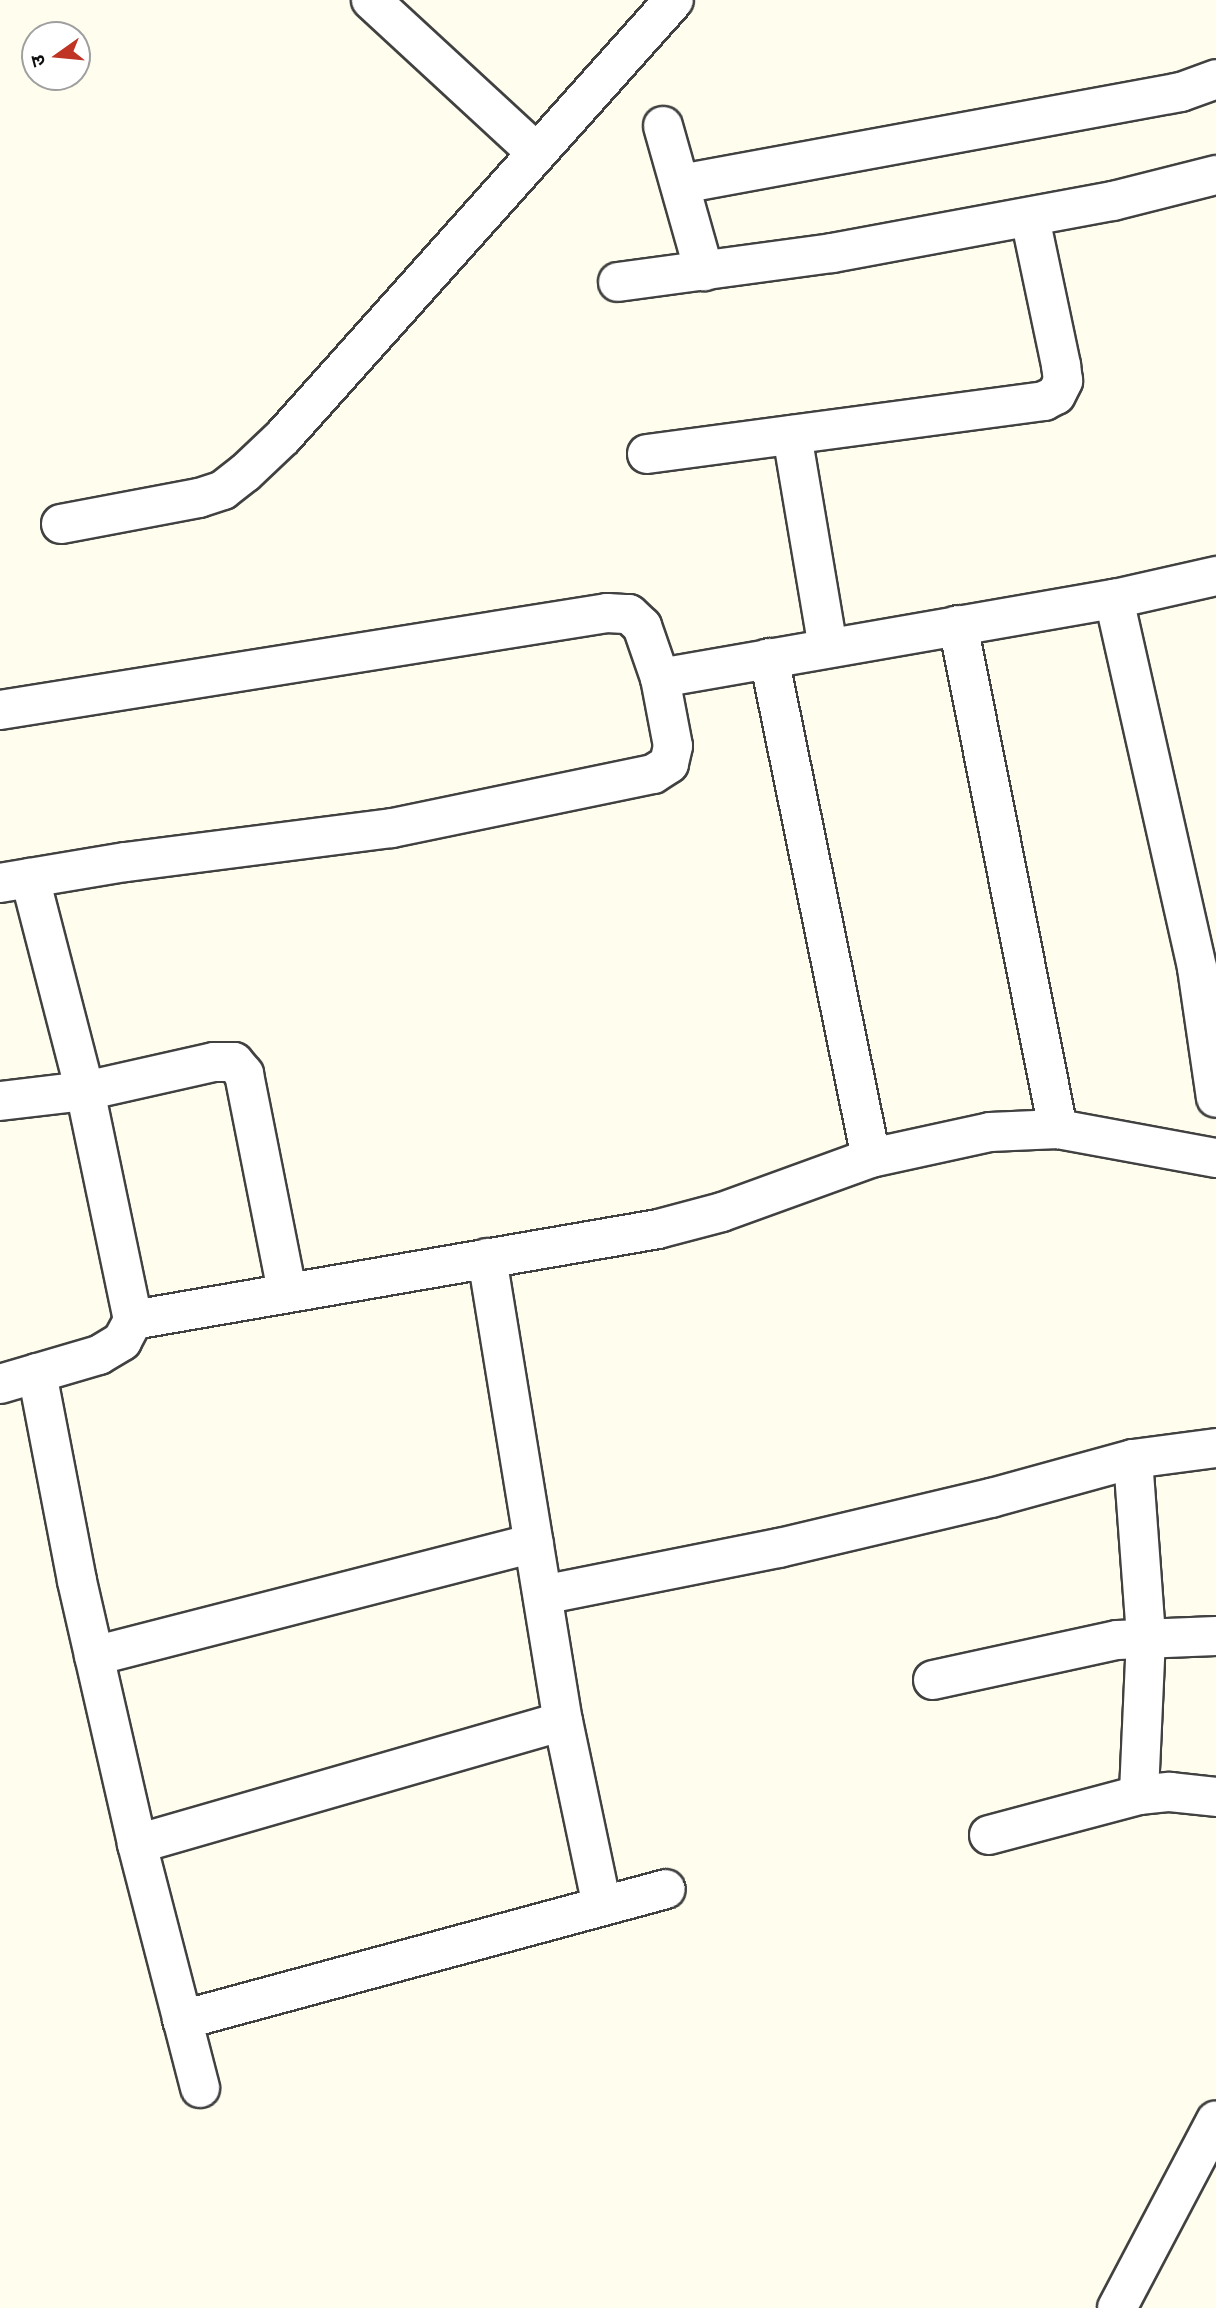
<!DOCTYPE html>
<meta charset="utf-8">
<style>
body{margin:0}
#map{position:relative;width:1216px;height:2308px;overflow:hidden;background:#fffeee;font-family:"Noto Serif","Noto Sans Devanagari",serif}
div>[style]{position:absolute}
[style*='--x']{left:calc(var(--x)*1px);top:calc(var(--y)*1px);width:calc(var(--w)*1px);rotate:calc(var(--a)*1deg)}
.roads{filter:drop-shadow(2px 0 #414141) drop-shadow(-2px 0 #414141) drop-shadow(0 2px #414141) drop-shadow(0 -2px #414141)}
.minor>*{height:38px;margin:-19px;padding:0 19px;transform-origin:19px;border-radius:19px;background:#fff}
span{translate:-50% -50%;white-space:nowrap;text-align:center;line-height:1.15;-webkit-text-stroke:7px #fff;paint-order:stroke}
.north{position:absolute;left:21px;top:21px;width:70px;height:70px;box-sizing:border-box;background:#fff;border:2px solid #9f9f9f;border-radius:50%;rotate:255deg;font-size:19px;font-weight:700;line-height:28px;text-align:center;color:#0e0e0e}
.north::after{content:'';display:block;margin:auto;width:24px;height:32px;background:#bf3424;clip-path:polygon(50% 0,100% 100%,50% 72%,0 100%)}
</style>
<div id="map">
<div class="roads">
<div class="minor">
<i style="--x:371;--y:0;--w:224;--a:42.7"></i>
<i style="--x:663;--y:126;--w:151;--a:74.2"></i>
<i style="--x:681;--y:184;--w:508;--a:-10.43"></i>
<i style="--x:1181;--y:92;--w:37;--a:-20"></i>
<i style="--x:618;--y:282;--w:216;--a:-7.7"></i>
<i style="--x:832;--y:253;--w:286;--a:-10.5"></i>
<i style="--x:1113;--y:201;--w:106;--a:-14.2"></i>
<i style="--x:792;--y:435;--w:215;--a:80.4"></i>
<i style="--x:647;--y:454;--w:401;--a:-7.6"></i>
<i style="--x:1044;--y:401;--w:13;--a:-27"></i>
<i style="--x:1056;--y:395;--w:16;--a:-63"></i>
<i style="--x:1063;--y:381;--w:16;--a:-97"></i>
<i style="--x:1061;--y:365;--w:150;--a:-101.9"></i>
<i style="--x:61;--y:524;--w:140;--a:-10.7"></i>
<i style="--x:199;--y:498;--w:25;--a:-18"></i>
<i style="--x:223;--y:490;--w:28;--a:-38"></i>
<i style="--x:245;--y:473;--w:52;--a:-43.5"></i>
<i style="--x:283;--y:437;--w:586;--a:-48.18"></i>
<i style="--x:1114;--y:599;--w:378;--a:77.3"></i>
<i style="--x:1197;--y:968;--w:131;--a:81.7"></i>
<i style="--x:958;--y:625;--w:514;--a:78.78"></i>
<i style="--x:769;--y:658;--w:510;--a:78.47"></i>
<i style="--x:660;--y:678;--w:461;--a:-9.9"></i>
<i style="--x:1114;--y:599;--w:105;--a:-12.7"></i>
<i style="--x:0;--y:710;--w:615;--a:-9.08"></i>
<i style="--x:607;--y:613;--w:22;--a:3"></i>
<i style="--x:629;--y:614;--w:18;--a:43"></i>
<i style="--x:642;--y:626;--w:55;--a:70.9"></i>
<i style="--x:660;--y:678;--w:69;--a:79.2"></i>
<i style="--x:673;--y:746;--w:18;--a:103"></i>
<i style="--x:669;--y:764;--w:19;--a:148"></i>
<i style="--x:653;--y:774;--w:267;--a:168.3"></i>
<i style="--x:392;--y:828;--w:269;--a:172.7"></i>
<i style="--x:125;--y:862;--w:127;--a:170.5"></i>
<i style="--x:0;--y:1101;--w:86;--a:-6.7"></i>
<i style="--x:85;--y:1091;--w:132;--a:-12.7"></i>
<i style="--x:214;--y:1062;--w:20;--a:0"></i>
<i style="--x:234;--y:1062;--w:16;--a:50"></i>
<i style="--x:244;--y:1074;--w:222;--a:78.8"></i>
<i style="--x:487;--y:1258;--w:469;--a:80.7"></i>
<i style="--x:563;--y:1721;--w:189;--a:78.1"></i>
<i style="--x:133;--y:1320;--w:533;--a:-9.83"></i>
<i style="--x:658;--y:1229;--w:66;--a:-14.9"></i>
<i style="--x:722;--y:1212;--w:158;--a:-19.9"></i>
<i style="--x:871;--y:1158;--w:122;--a:-12.3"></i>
<i style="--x:990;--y:1132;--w:68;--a:-2.5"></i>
<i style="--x:1058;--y:1129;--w:161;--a:10.4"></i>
<i style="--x:37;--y:1373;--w:212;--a:79.1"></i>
<i style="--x:77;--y:1581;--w:270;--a:77.1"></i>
<i style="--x:137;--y:1844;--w:252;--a:75.5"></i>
<i style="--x:0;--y:1384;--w:103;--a:-16.3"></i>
<i style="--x:99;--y:1355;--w:27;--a:-31"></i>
<i style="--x:122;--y:1341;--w:24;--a:-62"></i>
<i style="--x:133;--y:1320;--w:234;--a:-101.8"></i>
<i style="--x:85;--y:1091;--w:220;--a:-104.5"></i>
<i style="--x:1133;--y:1459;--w:179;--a:85.8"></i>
<i style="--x:1146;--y:1638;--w:157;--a:92.6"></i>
<i style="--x:543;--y:1595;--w:241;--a:-11.3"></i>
<i style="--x:779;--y:1548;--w:218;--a:-13.3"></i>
<i style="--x:991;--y:1498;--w:147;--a:-15.4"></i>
<i style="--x:1133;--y:1459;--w:84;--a:-7.5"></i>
<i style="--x:94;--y:1656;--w:454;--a:-14.4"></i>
<i style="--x:933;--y:1680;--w:188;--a:-12.3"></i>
<i style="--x:1117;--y:1640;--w:99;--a:-2.3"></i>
<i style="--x:989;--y:1835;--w:155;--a:-14.9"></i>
<i style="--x:1139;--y:1795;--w:31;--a:-6"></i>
<i style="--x:1170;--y:1792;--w:46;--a:6.2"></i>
<i style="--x:137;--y:1844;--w:443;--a:-16.1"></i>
<i style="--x:182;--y:2020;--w:501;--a:-15.14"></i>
<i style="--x:1117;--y:2308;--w:212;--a:-62.2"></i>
</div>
</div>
<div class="north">उ</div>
</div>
